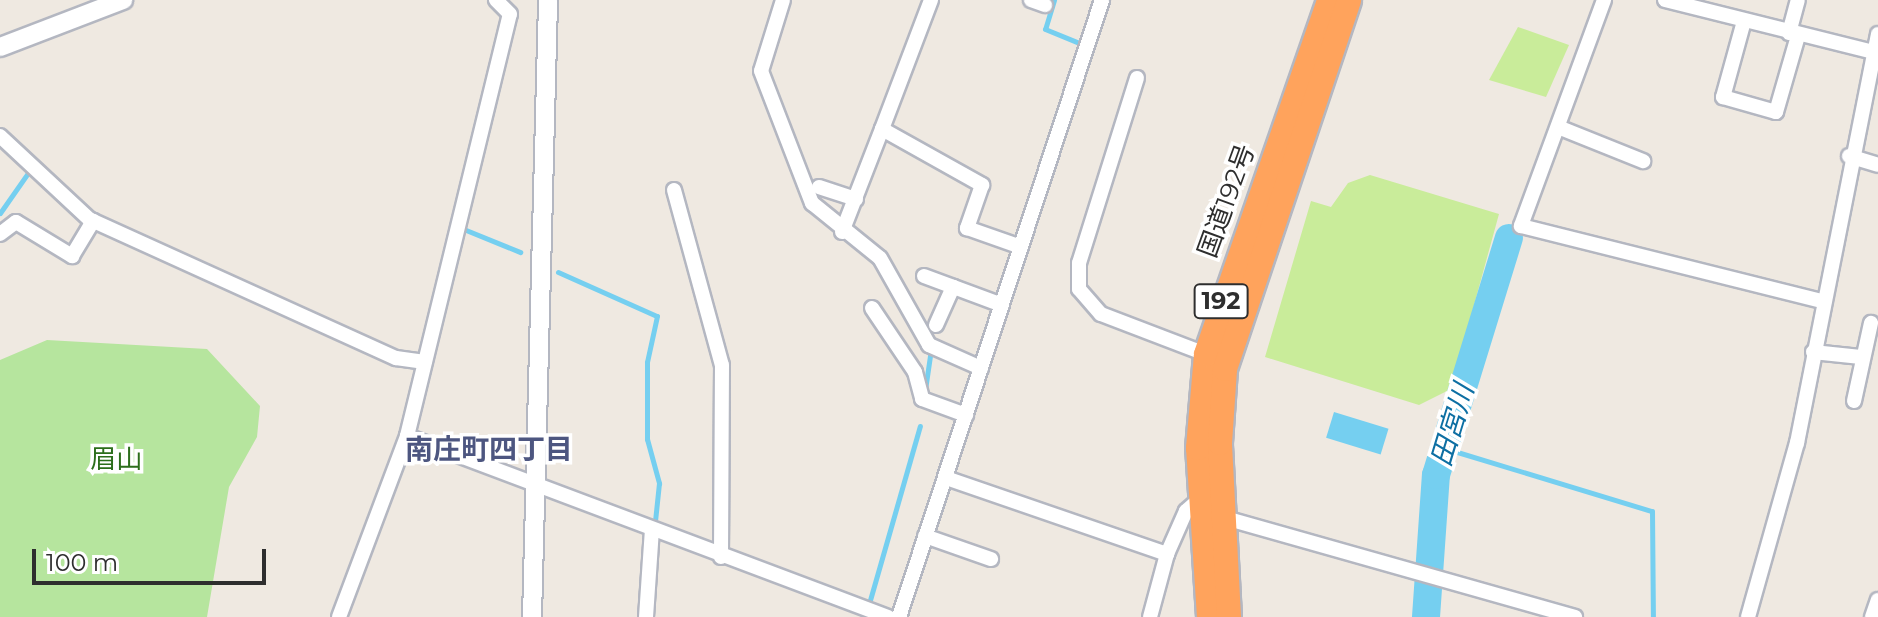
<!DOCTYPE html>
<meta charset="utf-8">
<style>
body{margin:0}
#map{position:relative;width:1878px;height:617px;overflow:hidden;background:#efe9e1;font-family:Montserrat,"Noto Sans JP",sans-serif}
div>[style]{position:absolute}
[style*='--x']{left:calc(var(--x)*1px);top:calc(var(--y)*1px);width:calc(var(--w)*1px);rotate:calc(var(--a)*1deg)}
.green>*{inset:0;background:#b6e59e}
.pitch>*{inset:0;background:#c9ec9a}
.water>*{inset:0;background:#75cff0;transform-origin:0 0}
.stream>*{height:5px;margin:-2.5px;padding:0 2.5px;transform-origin:2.5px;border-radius:2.5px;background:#75cff0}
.river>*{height:28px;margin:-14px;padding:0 14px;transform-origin:14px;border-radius:14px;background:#75cff0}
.roads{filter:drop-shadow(2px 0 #b4b7c1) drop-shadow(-2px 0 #b4b7c1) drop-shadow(0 2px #b4b7c1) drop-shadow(0 -2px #b4b7c1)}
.street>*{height:14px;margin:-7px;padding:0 7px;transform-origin:7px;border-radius:7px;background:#fff}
.secondary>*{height:18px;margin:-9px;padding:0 9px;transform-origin:9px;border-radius:9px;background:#fff}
.highway>*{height:24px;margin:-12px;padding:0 12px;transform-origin:12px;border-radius:12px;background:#ffa35c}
span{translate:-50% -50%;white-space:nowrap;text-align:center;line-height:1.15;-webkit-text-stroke:7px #fff;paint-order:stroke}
.shield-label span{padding:2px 6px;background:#fff;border:2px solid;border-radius:6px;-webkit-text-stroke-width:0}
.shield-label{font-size:24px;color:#2e2e2e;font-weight:700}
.street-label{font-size:26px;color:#2e2e2e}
.park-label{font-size:26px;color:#2c6e1b}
.water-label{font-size:28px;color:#0d6fa3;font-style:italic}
.neighbourhood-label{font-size:28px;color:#4d5680;font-weight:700}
.scale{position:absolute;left:32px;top:549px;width:234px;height:36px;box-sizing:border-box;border:4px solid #2e2e2e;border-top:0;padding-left:10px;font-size:24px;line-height:28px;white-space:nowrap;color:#2e2e2e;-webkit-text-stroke:6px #fff;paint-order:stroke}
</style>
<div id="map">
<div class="green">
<i style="clip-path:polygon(47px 340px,207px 349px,260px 406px,257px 437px,229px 487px,207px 617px,0 617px,0 360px)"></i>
</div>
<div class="pitch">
<i style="clip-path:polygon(1518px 27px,1569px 45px,1546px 97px,1489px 80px)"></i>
<i style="clip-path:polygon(1370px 175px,1499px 214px,1451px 389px,1419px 405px,1265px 357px,1311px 201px,1331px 207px,1348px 183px)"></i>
</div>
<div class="water">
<i style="left:1334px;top:412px;width:57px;height:27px;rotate:17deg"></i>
</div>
<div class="stream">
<i style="--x:1054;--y:0;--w:30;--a:107"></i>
<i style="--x:1045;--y:29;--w:42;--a:22.3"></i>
<i style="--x:0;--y:213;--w:52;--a:-55.1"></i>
<i style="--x:461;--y:228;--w:64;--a:22.1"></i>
<i style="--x:558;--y:272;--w:108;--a:24"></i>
<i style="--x:657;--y:316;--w:47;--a:102.3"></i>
<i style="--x:647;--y:362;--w:77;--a:90"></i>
<i style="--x:647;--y:439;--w:46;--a:74.7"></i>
<i style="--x:659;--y:483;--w:37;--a:96"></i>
<i style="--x:925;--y:390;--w:41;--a:-81.7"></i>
<i style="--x:1444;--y:448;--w:217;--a:16.9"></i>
<i style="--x:1652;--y:511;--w:106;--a:89.5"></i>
<i style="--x:870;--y:600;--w:181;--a:-74"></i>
</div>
<div class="river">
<i style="--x:1426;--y:617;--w:142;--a:-86"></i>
<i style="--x:1436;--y:475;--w:248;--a:-72.9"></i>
</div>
<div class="roads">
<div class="street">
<i style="--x:783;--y:0;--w:74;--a:107.2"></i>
<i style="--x:761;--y:71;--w:142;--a:68.9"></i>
<i style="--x:812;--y:203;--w:87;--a:39"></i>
<i style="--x:880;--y:258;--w:100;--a:60.6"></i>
<i style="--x:929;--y:345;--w:57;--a:23.9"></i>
<i style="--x:1031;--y:0;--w:15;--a:20"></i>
<i style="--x:1604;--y:0;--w:241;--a:110.2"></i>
<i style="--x:1521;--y:226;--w:310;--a:14"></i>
<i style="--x:1665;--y:0;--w:219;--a:14"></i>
<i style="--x:1744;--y:21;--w:79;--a:105.4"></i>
<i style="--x:1723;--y:97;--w:55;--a:15.8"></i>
<i style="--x:1776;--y:112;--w:79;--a:-73.9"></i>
<i style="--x:1789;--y:33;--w:34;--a:-75"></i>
<i style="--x:1137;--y:78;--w:194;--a:107.4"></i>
<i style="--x:1079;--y:263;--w:26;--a:90"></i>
<i style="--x:1079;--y:289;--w:33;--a:49"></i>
<i style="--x:1101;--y:314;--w:112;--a:20.9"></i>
<i style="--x:1558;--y:127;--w:92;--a:21.8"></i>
<i style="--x:882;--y:129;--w:138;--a:-69.2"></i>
<i style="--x:0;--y:136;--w:122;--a:43"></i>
<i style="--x:89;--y:219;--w:337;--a:24.4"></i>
<i style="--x:396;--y:358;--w:29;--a:8"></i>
<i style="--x:1849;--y:156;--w:30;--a:17"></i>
<i style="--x:819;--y:187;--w:39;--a:18"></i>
<i style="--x:674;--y:190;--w:181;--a:74.7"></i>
<i style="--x:722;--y:365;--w:192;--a:90.3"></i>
<i style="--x:842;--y:232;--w:110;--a:-68.8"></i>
<i style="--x:882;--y:129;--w:115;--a:29.2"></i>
<i style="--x:982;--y:185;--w:46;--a:109.2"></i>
<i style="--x:967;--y:228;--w:57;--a:19.4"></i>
<i style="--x:0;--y:234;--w:20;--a:-37"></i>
<i style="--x:16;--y:222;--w:66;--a:31.3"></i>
<i style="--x:72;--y:256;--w:41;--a:-59"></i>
<i style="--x:924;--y:276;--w:83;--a:20.4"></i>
<i style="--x:872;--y:308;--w:77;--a:56.1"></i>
<i style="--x:915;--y:372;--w:28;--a:75"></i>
<i style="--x:922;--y:399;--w:47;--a:20"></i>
<i style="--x:936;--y:325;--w:42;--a:-65.9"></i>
<i style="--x:1813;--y:352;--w:48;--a:5.9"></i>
<i style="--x:1854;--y:401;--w:80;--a:-77.7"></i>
<i style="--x:407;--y:436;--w:514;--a:20.62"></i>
<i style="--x:946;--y:478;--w:234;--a:19"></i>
<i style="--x:1225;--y:518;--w:364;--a:15.8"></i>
<i style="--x:925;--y:536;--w:70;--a:19.2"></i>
<i style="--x:339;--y:617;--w:193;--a:-69.4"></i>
<i style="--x:407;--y:436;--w:434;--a:-76.3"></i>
<i style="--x:510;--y:14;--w:20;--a:-135"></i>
<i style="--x:646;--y:617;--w:88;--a:-86.1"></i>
<i style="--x:899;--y:617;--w:650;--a:-71.79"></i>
<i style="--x:1150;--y:617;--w:65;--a:-74.9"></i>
<i style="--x:1167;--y:554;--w:47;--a:-66.2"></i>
<i style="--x:1186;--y:511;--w:20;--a:-41"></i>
<i style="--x:1748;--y:617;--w:181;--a:-74.3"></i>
<i style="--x:1797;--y:443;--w:417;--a:-78.8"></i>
<i style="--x:1872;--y:617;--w:18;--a:-71"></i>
</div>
<div class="secondary">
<i style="--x:0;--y:47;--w:132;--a:-20.9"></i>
<i style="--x:532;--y:617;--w:617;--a:-88.51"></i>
</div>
<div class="highway">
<i style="--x:1209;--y:617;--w:169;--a:-93.7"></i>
<i style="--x:1198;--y:448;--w:94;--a:-85.1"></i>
<i style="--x:1206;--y:354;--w:375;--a:-70.8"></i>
<i style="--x:1229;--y:617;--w:174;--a:-93"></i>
<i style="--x:1220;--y:443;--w:74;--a:-86.1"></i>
<i style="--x:1225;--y:369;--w:389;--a:-71.4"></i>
</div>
</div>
<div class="shield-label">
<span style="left:1221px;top:301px">192</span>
</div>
<div class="street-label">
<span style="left:1227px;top:201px;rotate:-70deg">国道192号</span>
</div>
<div class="park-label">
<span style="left:116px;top:460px">眉山</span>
</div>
<div class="water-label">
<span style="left:1452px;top:425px;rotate:-73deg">田宮川</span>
</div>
<div class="neighbourhood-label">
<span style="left:489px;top:449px">南庄町四丁目</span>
</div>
<div class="scale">100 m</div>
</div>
